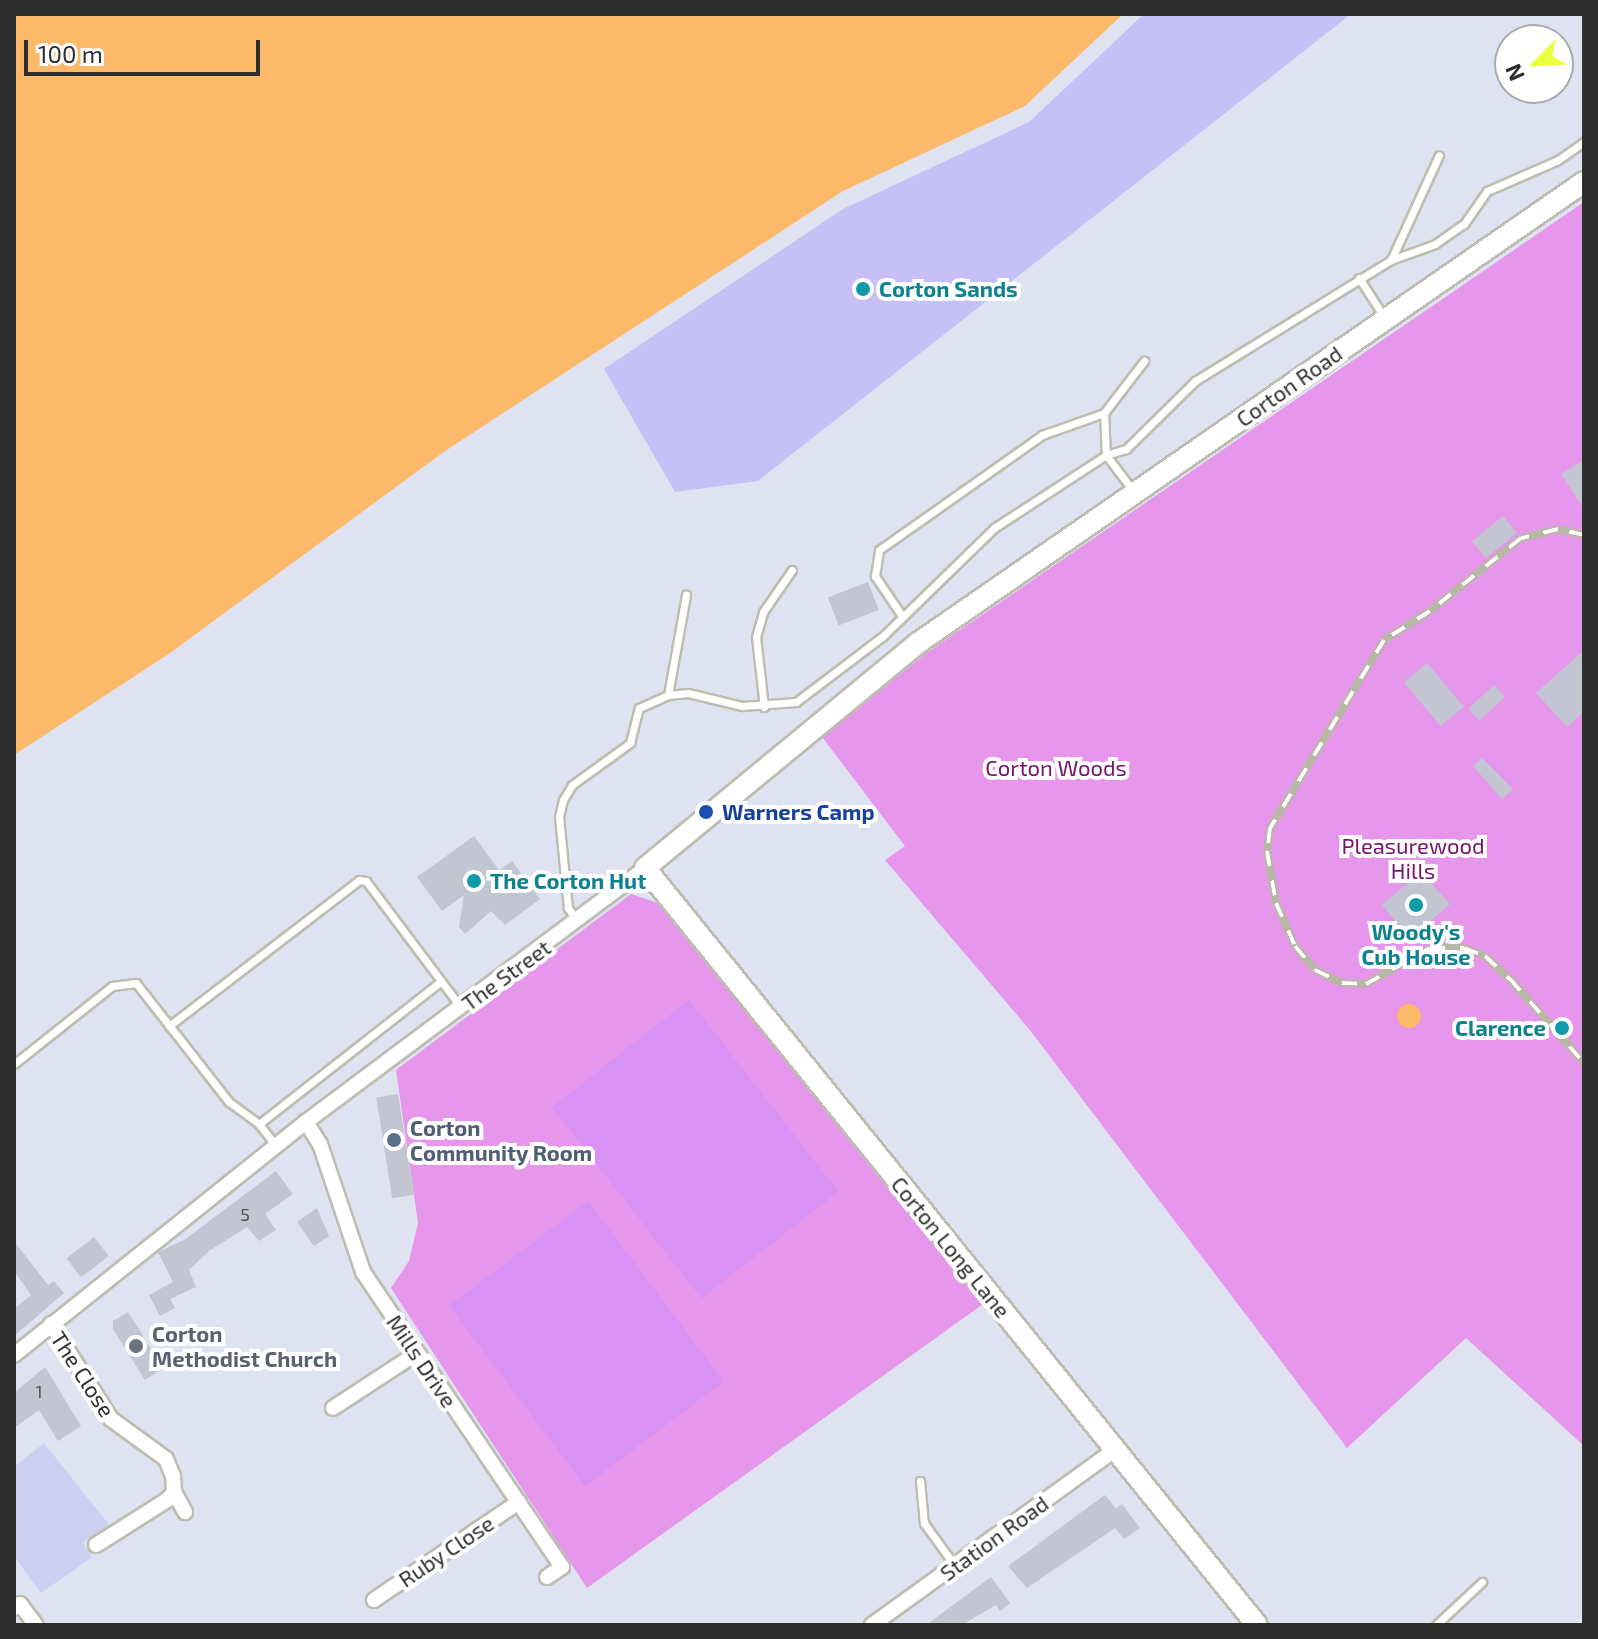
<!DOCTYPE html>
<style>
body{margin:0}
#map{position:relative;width:1598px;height:1639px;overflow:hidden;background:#dfe2f0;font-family:"Exo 2",sans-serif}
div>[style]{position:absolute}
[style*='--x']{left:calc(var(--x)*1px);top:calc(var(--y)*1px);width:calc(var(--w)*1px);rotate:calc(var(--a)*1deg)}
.education>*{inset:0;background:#cdcff3}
.green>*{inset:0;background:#e697eb}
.sand>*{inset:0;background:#c7c0f7}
.pitch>*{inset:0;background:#d792f3;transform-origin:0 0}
.water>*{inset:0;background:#fbb969}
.round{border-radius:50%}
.building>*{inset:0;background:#c3c5d2;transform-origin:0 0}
.roads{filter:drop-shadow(2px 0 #bdbeaf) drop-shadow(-2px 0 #bdbeaf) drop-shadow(0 2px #bdbeaf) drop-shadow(0 -2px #bdbeaf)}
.lane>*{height:7px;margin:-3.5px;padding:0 3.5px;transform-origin:3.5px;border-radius:3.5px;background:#fff}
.street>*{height:14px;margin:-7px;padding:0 7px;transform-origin:7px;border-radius:7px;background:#fff}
.secondary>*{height:20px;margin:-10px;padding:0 10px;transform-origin:10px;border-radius:10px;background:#fff}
.rail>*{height:8px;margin-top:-4px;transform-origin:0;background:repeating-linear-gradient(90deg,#fff 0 15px,#b6b9a1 0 30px);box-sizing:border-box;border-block:2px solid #b6b9a1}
.dots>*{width:22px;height:22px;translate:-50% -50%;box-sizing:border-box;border:4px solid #fff;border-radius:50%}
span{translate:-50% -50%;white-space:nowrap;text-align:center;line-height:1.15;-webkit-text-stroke:8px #fff;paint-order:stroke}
.number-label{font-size:18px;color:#535457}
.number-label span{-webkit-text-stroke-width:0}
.culture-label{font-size:22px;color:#0d838f;font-weight:700}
.left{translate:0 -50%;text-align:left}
.right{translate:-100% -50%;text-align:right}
.street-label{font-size:22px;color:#2e2e2e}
.park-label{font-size:22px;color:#75136e}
.transit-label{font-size:22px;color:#164399;font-weight:700}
.service-label{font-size:22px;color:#4e5e75;font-weight:700}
.worship-label{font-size:22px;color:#5b616d;font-weight:700}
.frame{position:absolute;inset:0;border:16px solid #2e2e2e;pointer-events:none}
.north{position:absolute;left:1494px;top:24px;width:80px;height:80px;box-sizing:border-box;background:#fff;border:2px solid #ababab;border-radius:50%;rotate:246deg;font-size:22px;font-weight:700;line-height:32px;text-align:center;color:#2e2e2e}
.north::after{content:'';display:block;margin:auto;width:28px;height:36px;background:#edff3d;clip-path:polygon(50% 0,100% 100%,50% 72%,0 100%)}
.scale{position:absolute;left:24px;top:40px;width:236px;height:36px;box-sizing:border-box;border:4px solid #2e2e2e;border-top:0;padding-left:10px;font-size:24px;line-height:28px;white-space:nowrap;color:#2e2e2e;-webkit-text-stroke:6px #fff;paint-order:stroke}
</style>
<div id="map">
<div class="education">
<i style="clip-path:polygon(44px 1443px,109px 1525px,83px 1542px,92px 1557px,41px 1593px,14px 1556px,14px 1467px)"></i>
</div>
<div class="green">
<i style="clip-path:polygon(1584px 202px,1584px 1446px,1466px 1338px,1347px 1448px,1029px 1029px,885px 860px,905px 846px,822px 737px,925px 654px)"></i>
<i style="clip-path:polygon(631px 894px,658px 903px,986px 1302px,587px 1588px,391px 1288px,409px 1261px,418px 1223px,396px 1070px)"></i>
</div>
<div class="sand">
<i style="clip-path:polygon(1144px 14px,1351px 14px,758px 481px,675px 492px,604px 369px,843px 209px,1029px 122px)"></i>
</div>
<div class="pitch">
<i style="left:689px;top:1000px;width:243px;height:174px;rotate:52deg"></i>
<i style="left:588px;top:1201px;width:226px;height:174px;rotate:53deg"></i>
</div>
<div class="water">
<i style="clip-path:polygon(14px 14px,1123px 14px,1025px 106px,843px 191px,445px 451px,170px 653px,14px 755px)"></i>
<i class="round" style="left:1397px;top:1004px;width:24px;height:24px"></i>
</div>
<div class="building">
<i style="clip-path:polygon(1584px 460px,1584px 509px,1561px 474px)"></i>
<i style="left:1503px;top:516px;width:22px;height:40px;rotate:51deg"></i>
<i style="left:868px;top:582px;width:30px;height:43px;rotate:69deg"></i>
<i style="clip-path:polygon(1584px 650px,1584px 712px,1567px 727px,1536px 693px)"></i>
<i style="left:1427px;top:663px;width:57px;height:30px;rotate:50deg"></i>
<i style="left:1494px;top:685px;width:16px;height:35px;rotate:47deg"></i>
<i style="clip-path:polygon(1482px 758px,1513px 789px,1502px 799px,1473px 766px)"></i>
<i style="clip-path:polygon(474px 836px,499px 870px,512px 861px,540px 899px,505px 925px,491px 911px,465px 934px,459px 927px,464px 895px,442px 911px,417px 877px)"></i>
<i style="left:1421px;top:871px;width:44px;height:52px;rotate:49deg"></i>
<i style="left:1495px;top:1019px;width:13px;height:13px;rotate:42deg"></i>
<i style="left:398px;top:1094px;width:102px;height:22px;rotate:81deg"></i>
<i style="clip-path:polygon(276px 1171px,293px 1194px,265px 1214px,276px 1230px,259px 1241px,247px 1227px,209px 1251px,189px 1270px,196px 1287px,170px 1299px,175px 1308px,160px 1316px,149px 1295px,173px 1282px,158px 1252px,184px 1240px)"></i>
<i style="clip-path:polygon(317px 1208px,329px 1236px,314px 1246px,297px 1222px)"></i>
<i style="left:94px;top:1237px;width:24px;height:35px;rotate:52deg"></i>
<i style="clip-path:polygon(14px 1241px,48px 1285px,54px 1281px,64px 1293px,14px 1336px,14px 1309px,31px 1295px,14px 1271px)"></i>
<i style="clip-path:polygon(128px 1312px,163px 1368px,145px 1380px,113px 1329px,113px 1321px)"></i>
<i style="clip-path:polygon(45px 1367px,81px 1426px,58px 1441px,39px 1410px,14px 1428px,14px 1393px)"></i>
<i style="clip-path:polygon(1105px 1495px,1116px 1509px,1122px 1504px,1140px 1528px,1124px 1539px,1115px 1528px,1027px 1588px,1008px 1566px)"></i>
<i style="clip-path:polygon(991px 1577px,1010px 1603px,1000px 1611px,996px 1605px,962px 1625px,926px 1625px)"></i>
</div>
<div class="roads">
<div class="lane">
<i style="--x:1391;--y:260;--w:115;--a:-65.4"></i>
<i style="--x:1359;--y:278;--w:46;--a:57.3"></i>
<i style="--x:1134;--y:492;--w:46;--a:-127.1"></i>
<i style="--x:1106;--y:455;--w:42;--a:-92.7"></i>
<i style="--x:1104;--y:413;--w:66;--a:-52.4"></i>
<i style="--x:900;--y:613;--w:45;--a:-124"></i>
<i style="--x:875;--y:576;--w:26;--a:-81"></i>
<i style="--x:879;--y:550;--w:199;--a:-35.2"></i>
<i style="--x:1042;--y:435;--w:66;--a:-19.5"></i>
<i style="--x:668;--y:695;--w:102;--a:-79.8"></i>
<i style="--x:764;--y:707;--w:70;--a:-96.5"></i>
<i style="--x:756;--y:637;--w:26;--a:-74"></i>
<i style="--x:763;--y:612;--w:51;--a:-55.4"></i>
<i style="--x:576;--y:919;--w:14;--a:-126"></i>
<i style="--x:568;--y:908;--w:91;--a:-95.6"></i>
<i style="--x:559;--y:817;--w:17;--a:-77"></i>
<i style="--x:563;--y:800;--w:17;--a:-59"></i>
<i style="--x:572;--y:785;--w:72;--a:-35.9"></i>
<i style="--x:630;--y:743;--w:36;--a:-76"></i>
<i style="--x:639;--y:708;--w:32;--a:-24"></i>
<i style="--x:668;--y:695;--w:20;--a:-6"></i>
<i style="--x:688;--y:693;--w:56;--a:13.5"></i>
<i style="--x:742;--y:706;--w:54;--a:-4.2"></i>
<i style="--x:796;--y:702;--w:109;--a:-37.2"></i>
<i style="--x:883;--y:636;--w:155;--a:-44.2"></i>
<i style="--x:994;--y:528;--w:134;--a:-33.1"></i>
<i style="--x:1106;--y:455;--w:21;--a:-17"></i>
<i style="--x:1126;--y:449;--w:97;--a:-44.6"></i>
<i style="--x:1195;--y:381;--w:230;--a:-31.7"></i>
<i style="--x:1391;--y:260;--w:47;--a:-20"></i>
<i style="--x:1435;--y:244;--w:35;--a:-35"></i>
<i style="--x:1464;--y:224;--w:40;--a:-55.1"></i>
<i style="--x:1487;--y:191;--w:77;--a:-23.6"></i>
<i style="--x:1558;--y:160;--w:32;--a:-35"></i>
<i style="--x:169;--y:1026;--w:240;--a:-37.5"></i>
<i style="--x:359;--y:880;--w:7;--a:8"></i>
<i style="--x:366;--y:881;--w:156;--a:53.1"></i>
<i style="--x:14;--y:1064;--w:125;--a:-38.5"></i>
<i style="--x:112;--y:986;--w:24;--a:-7"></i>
<i style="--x:136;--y:983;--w:151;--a:52"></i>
<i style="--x:229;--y:1102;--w:37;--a:36"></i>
<i style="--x:259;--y:1124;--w:28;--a:52"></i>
<i style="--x:259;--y:1124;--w:230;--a:-38.1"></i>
<i style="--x:920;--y:1481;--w:42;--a:84.6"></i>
<i style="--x:924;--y:1523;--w:53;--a:54.2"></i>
<i style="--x:1436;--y:1625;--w:63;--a:-43.1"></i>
</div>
<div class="street">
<i style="--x:306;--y:1122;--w:26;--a:58"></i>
<i style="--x:320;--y:1144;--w:135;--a:71.4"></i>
<i style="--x:363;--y:1272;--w:356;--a:56"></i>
<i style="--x:562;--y:1567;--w:18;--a:146"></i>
<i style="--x:51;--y:1324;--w:112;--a:57.7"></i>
<i style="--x:111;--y:1419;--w:68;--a:36"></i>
<i style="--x:166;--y:1459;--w:18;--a:68"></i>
<i style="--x:173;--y:1476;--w:16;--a:86"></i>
<i style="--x:174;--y:1492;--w:11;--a:131"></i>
<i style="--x:167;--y:1500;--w:84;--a:147.6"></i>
<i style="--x:14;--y:1355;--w:374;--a:-38.6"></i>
<i style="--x:306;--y:1122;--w:424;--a:-36.8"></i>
<i style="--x:333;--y:1408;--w:100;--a:-33.2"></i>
<i style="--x:174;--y:1492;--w:23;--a:61"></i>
<i style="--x:374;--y:1600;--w:175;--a:-34.1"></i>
<i style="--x:14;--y:1608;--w:7;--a:-34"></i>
<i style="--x:20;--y:1604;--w:26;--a:53"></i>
<i style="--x:872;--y:1625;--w:299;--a:-35.8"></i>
</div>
<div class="secondary">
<i style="--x:1257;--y:1625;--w:973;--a:-128.95"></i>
<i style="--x:645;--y:868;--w:354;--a:-39.5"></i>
<i style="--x:918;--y:643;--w:810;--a:-34.69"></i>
</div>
</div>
<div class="rail">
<i style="--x:1584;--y:535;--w:27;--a:-167"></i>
<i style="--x:1558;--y:529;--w:38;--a:166"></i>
<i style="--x:1521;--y:538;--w:117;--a:141.3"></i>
<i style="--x:1430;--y:611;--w:54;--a:147.8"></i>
<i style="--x:1384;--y:640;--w:220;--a:121.2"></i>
<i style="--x:1270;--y:828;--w:23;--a:97"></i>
<i style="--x:1267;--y:851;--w:53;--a:80.2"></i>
<i style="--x:1276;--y:903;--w:47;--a:66.2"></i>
<i style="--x:1295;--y:946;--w:31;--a:50"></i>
<i style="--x:1315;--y:970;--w:30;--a:26"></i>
<i style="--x:1342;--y:983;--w:24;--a:2"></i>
<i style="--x:1366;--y:984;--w:73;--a:-29.4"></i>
<i style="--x:1430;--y:948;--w:34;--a:0"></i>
<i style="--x:1464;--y:948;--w:22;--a:21"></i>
<i style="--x:1485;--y:956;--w:34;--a:43"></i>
<i style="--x:1510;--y:979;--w:112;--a:48.6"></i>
</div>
<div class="dots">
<i style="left:863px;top:289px;background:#0f9aa8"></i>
<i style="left:706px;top:812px;background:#1a4fb4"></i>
<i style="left:474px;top:881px;background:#0f9aa8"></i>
<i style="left:1416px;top:905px;background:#0f9aa8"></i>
<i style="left:1562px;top:1028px;background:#0f9aa8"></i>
<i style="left:394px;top:1140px;background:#5c6f8a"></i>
<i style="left:136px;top:1346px;background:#6b7280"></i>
</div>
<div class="number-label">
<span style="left:245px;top:1214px">5</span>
<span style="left:39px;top:1391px">1</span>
</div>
<div class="culture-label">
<span class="left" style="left:879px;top:289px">Corton Sands</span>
<span class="left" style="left:490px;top:881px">The Corton Hut</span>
<span style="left:1416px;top:944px">Woody's<br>Cub House</span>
<span class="right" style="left:1546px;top:1028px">Clarence</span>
</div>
<div class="street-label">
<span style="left:1289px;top:386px;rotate:-35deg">Corton Road</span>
<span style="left:506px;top:975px;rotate:-36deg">The Street</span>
<span style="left:951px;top:1247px;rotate:51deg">Corton Long Lane</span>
<span style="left:422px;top:1361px;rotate:56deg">Mills Drive</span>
<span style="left:83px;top:1374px;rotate:57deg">The Close</span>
<span style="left:994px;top:1538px;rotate:-36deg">Station Road</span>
<span style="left:446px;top:1551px;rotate:-34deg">Ruby Close</span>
</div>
<div class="park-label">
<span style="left:1056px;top:768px">Corton Woods</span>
<span style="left:1413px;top:858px">Pleasurewood<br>Hills</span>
</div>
<div class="transit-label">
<span class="left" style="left:722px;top:812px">Warners Camp</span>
</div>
<div class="service-label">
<span class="left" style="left:410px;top:1140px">Corton<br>Community Room</span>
</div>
<div class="worship-label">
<span class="left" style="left:152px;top:1346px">Corton<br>Methodist Church</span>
</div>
<div class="frame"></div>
<div class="north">N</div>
<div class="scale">100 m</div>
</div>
